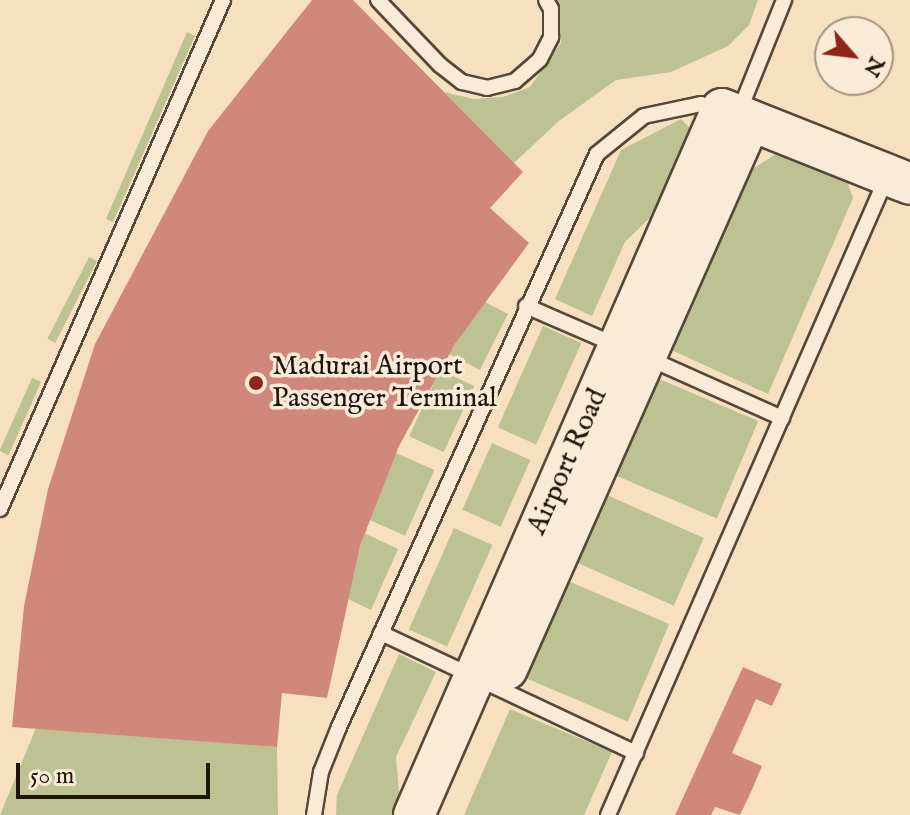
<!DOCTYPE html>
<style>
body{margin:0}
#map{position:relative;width:910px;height:815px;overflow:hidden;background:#f7e0c0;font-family:"IM FELL English",serif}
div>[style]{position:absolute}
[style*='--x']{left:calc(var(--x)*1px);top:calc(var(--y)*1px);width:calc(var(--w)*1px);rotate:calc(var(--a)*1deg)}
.green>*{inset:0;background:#bdc292;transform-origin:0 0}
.building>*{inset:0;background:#d1887c}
.roads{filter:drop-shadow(2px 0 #544838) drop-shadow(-2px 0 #544838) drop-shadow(0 2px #544838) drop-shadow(0 -2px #544838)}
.service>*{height:14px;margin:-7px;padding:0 7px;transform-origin:7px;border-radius:7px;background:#faebd6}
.secondary>*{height:40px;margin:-20px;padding:0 20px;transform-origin:20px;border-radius:20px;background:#faebd6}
.dots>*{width:22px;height:22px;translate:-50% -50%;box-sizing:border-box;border:4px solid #faebd6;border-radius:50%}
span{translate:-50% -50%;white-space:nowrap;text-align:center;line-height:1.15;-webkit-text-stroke:7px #faebd6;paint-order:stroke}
.poi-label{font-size:28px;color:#1d150b}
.left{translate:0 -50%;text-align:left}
.street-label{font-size:28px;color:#1d150b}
.north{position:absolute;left:814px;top:16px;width:80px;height:80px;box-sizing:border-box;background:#faebd6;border:2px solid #a29585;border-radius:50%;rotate:118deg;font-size:22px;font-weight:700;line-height:32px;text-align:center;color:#1d150b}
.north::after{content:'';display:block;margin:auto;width:28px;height:36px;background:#8f2418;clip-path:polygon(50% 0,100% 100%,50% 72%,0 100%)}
.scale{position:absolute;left:16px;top:763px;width:194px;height:36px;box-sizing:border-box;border:4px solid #1d150b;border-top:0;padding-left:10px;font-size:24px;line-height:28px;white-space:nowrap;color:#1d150b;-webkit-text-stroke:6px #faebd6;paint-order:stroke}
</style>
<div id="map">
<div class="green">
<i style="clip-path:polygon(556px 0,758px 0,749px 25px,728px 46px,671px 72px,616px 80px,559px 121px,514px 163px,444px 92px,474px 99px,503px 97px,530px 87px,561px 43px)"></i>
<i style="clip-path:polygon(187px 32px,195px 36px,113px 222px,106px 219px)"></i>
<i style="clip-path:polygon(681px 119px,693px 131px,657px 211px,625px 242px,592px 316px,555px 299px,621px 150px)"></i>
<i style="clip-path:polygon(779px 152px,846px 178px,853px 198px,768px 394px,669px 349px,746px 173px)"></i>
<i style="left:89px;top:257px;width:9px;height:92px;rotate:27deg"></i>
<i style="clip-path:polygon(483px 301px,508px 314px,480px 370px,449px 354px)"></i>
<i style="left:543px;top:326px;width:42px;height:111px;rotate:24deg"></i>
<i style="left:440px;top:370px;width:38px;height:73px;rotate:25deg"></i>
<i style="left:32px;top:378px;width:10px;height:80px;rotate:24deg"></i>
<i style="left:657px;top:378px;width:110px;height:106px;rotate:23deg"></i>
<i style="left:492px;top:443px;width:42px;height:73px;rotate:24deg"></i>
<i style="left:396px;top:453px;width:42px;height:72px;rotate:24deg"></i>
<i style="left:607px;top:495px;width:106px;height:74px;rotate:24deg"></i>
<i style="left:454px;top:528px;width:42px;height:111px;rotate:24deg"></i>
<i style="clip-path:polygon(364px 533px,398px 549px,371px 610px,346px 598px)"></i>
<i style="left:568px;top:581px;width:110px;height:106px;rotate:23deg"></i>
<i style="clip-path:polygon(399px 654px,436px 672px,396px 757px,400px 803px,395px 815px,336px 815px,337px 795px)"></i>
<i style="clip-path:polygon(510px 709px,612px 752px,584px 815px,464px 815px)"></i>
<i style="clip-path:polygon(36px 728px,277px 747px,278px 815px,0 815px)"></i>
</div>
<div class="building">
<i style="clip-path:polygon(312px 0,353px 0,523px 172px,490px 208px,529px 243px,455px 344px,399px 446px,360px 546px,327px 698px,282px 693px,277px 747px,12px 727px,24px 606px,48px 489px,95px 344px,208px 131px)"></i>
<i style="clip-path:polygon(743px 667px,782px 684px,772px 706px,756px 699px,732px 753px,762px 766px,751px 792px,740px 815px,715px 807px,711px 815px,675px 815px)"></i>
</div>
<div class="roads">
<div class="service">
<i style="--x:378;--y:0;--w:90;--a:46.4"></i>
<i style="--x:440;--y:65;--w:28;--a:38"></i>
<i style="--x:462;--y:82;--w:26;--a:13"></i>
<i style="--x:487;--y:88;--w:29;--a:-14"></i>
<i style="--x:515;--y:81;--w:33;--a:-41"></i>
<i style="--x:540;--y:59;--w:25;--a:-63"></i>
<i style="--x:551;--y:37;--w:28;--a:-90"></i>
<i style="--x:551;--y:9;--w:10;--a:-119"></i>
<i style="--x:739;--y:112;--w:121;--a:-68.1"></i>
<i style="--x:526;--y:306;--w:100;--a:23.5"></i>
<i style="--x:648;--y:358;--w:147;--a:24.1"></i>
<i style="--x:0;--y:509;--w:556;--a:-66.34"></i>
<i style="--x:381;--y:633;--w:282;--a:25.2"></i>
<i style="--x:314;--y:815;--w:44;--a:-80.8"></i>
<i style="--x:321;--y:772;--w:48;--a:-68.2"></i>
<i style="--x:339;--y:727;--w:628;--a:-65.76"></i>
<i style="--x:597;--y:154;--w:60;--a:-39"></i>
<i style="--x:644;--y:116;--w:58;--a:-11.9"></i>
<i style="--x:701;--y:104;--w:20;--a:15"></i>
<i style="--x:608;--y:815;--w:694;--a:-66.39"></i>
</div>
<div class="secondary">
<i style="--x:507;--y:669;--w:599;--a:-66.09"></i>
<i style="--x:414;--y:815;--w:770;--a:-66.43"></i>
<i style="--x:722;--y:109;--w:202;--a:21.7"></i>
</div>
</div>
<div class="dots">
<i style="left:256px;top:383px;background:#8f2418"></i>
</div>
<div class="poi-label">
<span class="left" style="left:272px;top:383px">Madurai Airport<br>Passenger Terminal</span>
</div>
<div class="street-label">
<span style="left:568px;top:462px;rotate:-66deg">Airport Road</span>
</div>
<div class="north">N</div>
<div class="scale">50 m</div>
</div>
